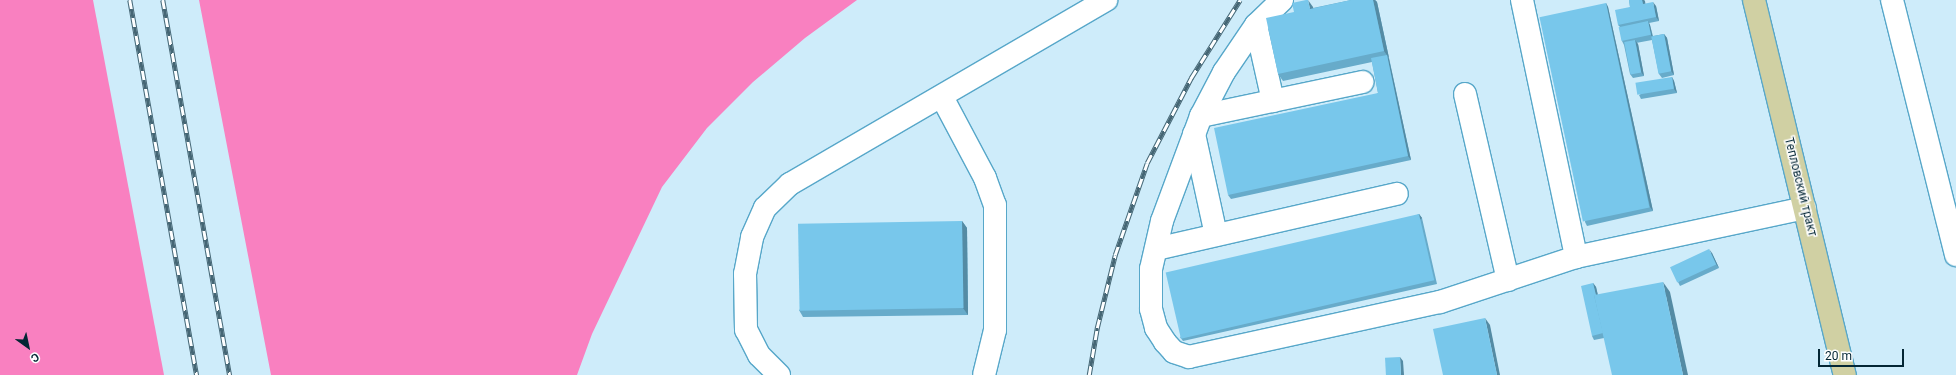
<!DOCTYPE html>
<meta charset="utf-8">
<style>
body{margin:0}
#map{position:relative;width:1956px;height:375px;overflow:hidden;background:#ceecfa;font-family:Roboto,sans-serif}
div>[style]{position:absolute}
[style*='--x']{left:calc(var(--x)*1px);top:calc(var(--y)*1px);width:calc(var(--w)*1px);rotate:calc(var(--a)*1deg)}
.forest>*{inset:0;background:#f980c0}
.roads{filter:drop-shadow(1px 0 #57a7c9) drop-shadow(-1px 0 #57a7c9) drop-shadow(0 1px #57a7c9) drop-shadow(0 -1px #57a7c9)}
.minor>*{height:22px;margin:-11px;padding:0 11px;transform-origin:11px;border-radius:11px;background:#fff}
.major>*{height:22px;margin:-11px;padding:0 11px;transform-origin:11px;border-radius:11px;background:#d0d0a3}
.rail>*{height:4.5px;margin-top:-2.25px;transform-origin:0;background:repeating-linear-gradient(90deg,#fff 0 9px,#456674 0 18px);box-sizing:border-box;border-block:1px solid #456674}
.wall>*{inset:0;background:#67abca}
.shaded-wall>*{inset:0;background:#548ba4;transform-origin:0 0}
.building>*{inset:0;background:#78c7eb;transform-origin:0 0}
span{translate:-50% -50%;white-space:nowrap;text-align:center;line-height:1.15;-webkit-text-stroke:3px #fff;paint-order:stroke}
.street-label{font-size:12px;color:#032634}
.north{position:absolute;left:8px;top:327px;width:40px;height:40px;-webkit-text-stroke:3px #fff;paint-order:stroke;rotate:147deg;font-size:11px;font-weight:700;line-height:16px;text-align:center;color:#032634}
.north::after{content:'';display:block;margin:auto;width:14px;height:18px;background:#032634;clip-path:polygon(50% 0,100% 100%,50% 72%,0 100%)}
.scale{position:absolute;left:1818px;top:349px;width:86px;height:18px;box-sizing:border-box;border:2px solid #032634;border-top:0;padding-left:5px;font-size:12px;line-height:14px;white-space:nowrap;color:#032634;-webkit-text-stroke:3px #fff;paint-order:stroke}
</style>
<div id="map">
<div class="forest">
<i style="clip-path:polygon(0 0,93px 0,164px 375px,0 375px)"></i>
<i style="clip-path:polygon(199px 0,857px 0,805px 38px,753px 82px,707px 128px,662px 187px,592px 334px,577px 375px,271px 375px)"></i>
</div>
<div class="roads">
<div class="minor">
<i style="--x:1282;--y:0;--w:36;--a:136"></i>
<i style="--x:1256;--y:25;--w:57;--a:124.2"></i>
<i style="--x:1224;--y:72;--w:50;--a:117.6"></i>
<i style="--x:1201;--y:116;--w:112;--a:110.4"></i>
<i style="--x:1162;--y:221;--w:49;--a:102.9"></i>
<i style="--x:1151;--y:269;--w:40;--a:90"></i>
<i style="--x:1151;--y:309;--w:20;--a:75"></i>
<i style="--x:1156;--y:328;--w:17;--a:57"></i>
<i style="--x:1165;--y:342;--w:13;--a:48"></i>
<i style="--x:1174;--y:352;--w:16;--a:18"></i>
<i style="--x:1189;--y:357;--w:257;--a:-12.4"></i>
<i style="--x:1440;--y:302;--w:143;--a:-18.3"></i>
<i style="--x:1576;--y:257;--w:234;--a:-12.1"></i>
<i style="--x:1522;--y:0;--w:263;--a:78.1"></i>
<i style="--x:1892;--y:0;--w:263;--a:75.9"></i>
<i style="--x:1256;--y:25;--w:78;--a:77.4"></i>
<i style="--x:1465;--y:94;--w:191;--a:77"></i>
<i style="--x:942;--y:97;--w:92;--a:62"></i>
<i style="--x:985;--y:178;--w:29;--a:70"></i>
<i style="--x:995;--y:205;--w:125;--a:90"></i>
<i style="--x:995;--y:330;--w:46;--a:103.7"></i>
<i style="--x:1201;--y:116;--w:165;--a:-11.9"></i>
<i style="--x:1194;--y:134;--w:103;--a:77.7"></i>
<i style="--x:1156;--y:249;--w:247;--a:-12.9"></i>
<i style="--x:779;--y:375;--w:28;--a:-135"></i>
<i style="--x:759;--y:355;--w:28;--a:-117"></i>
<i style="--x:746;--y:330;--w:56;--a:-91"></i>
<i style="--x:745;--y:274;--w:38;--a:-79"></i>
<i style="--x:752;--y:237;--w:32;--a:-66"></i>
<i style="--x:765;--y:208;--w:35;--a:-44"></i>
<i style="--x:790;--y:184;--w:366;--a:-30.2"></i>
</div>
<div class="major">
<i style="--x:1754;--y:0;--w:386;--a:76.4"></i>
</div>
</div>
<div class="rail">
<i style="--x:130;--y:0;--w:381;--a:79.9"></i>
<i style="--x:163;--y:0;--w:381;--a:79.9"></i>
<i style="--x:1089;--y:375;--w:48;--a:-80.3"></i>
<i style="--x:1097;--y:328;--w:75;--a:-76.1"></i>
<i style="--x:1115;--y:255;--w:97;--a:-70.8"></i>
<i style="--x:1147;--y:163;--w:96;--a:-62.6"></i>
<i style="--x:1191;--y:78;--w:92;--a:-57.9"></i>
</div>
<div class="wall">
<i style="clip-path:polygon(1351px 0,1375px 0,1377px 2px,1411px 160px,1231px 199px,1228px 195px,1378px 93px,1372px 62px,1283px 81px,1278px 74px,1294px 12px,1313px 7px,1313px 8px)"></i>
<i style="clip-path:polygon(1629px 0,1644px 0,1645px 4px,1656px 6px,1659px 21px,1649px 23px,1650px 25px,1653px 36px,1664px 34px,1667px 38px,1674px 75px,1662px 78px,1659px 74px,1652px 40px,1636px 43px,1638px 44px,1644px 76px,1633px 78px,1630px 74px,1624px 45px,1622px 41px,1620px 27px,1618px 25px,1630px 7px)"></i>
<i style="clip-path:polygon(1606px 3px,1608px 7px,1653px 211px,1587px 226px,1585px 222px)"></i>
<i style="clip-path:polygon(1672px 77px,1674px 81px,1677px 93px,1641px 99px,1639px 95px)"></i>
<i style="clip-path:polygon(1419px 214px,1422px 218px,1437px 284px,1183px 341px,1180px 337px)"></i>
<i style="clip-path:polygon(962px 221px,967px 228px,968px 315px,803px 317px,799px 310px)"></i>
<i style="clip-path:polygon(1712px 253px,1719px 268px,1680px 286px,1678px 282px)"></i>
<i style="clip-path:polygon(1593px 283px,1596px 287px,1598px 295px,1670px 292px,1604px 338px,1594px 340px,1592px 336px)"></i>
</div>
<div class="shaded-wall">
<i style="clip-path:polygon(1308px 0,1313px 7px,1315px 16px,1310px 9px)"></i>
<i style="clip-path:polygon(1373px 0,1375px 0,1377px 2px,1389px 58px,1384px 51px)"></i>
<i style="clip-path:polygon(1642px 0,1644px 0,1645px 1px,1646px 8px,1643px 4px)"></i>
<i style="clip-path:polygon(1653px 2px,1656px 6px,1659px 21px,1656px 17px)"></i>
<i style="clip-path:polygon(1606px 3px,1608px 7px,1653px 211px,1650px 207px)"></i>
<i style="clip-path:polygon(1648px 21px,1650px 25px,1653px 39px,1651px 35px)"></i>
<i style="clip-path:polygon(1664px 34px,1667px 38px,1674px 75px,1671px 71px)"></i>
<i style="clip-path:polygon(1635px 40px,1638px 44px,1644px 76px,1641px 72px)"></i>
<i style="clip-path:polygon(1387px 55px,1389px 59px,1411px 160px,1408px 156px)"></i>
<i style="clip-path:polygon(1672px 77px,1674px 81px,1677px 93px,1674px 89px)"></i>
<i style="left:1419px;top:214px;width:5px;height:68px;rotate:53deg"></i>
<i style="clip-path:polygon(962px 221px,967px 228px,968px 315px,963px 308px)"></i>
<i style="clip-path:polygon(1709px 249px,1712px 253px,1719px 268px,1716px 264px)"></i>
<i style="clip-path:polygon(1663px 282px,1670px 292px,1688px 375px,1683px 375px)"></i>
<i style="clip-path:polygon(1593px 283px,1596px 287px,1607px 337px,1604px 333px)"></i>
<i style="clip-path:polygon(1485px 318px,1490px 325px,1500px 375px,1497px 375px)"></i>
<i style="clip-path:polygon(1400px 357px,1403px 361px,1404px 375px,1401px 375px)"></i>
</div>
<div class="building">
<i style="clip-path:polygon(1306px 0,1308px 0,1310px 9px,1351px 0,1373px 0,1384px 51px,1278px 74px,1266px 18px,1294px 12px,1292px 3px)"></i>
<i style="clip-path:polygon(1629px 0,1642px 0,1643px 4px,1653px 2px,1656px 17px,1618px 25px,1615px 10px,1630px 7px)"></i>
<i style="left:1606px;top:3px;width:209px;height:68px;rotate:78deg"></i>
<i style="left:1648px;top:21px;width:14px;height:30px;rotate:78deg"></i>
<i style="left:1664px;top:34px;width:38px;height:13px;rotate:79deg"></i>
<i style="left:1635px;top:40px;width:33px;height:11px;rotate:79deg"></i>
<i style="clip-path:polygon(1387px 55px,1408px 156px,1228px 195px,1214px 128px,1378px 93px,1371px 58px)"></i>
<i style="left:1672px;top:77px;width:12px;height:37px;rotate:81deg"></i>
<i style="left:1419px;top:214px;width:68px;height:260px;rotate:77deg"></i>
<i style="left:962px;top:221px;width:87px;height:164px;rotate:89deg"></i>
<i style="left:1709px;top:249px;width:17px;height:43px;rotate:65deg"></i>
<i style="clip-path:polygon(1663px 282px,1683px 375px,1612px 375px,1594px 295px)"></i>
<i style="clip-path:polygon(1593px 283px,1596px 295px,1594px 295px,1603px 333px,1592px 336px,1581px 286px)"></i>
<i style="clip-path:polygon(1485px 318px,1497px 375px,1443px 375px,1433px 329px)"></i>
<i style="left:1400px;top:357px;width:18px;height:15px;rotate:87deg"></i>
</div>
<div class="street-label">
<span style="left:1800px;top:187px;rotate:76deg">Тепловский тракт</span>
</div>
<div class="north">С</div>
<div class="scale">20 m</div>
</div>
